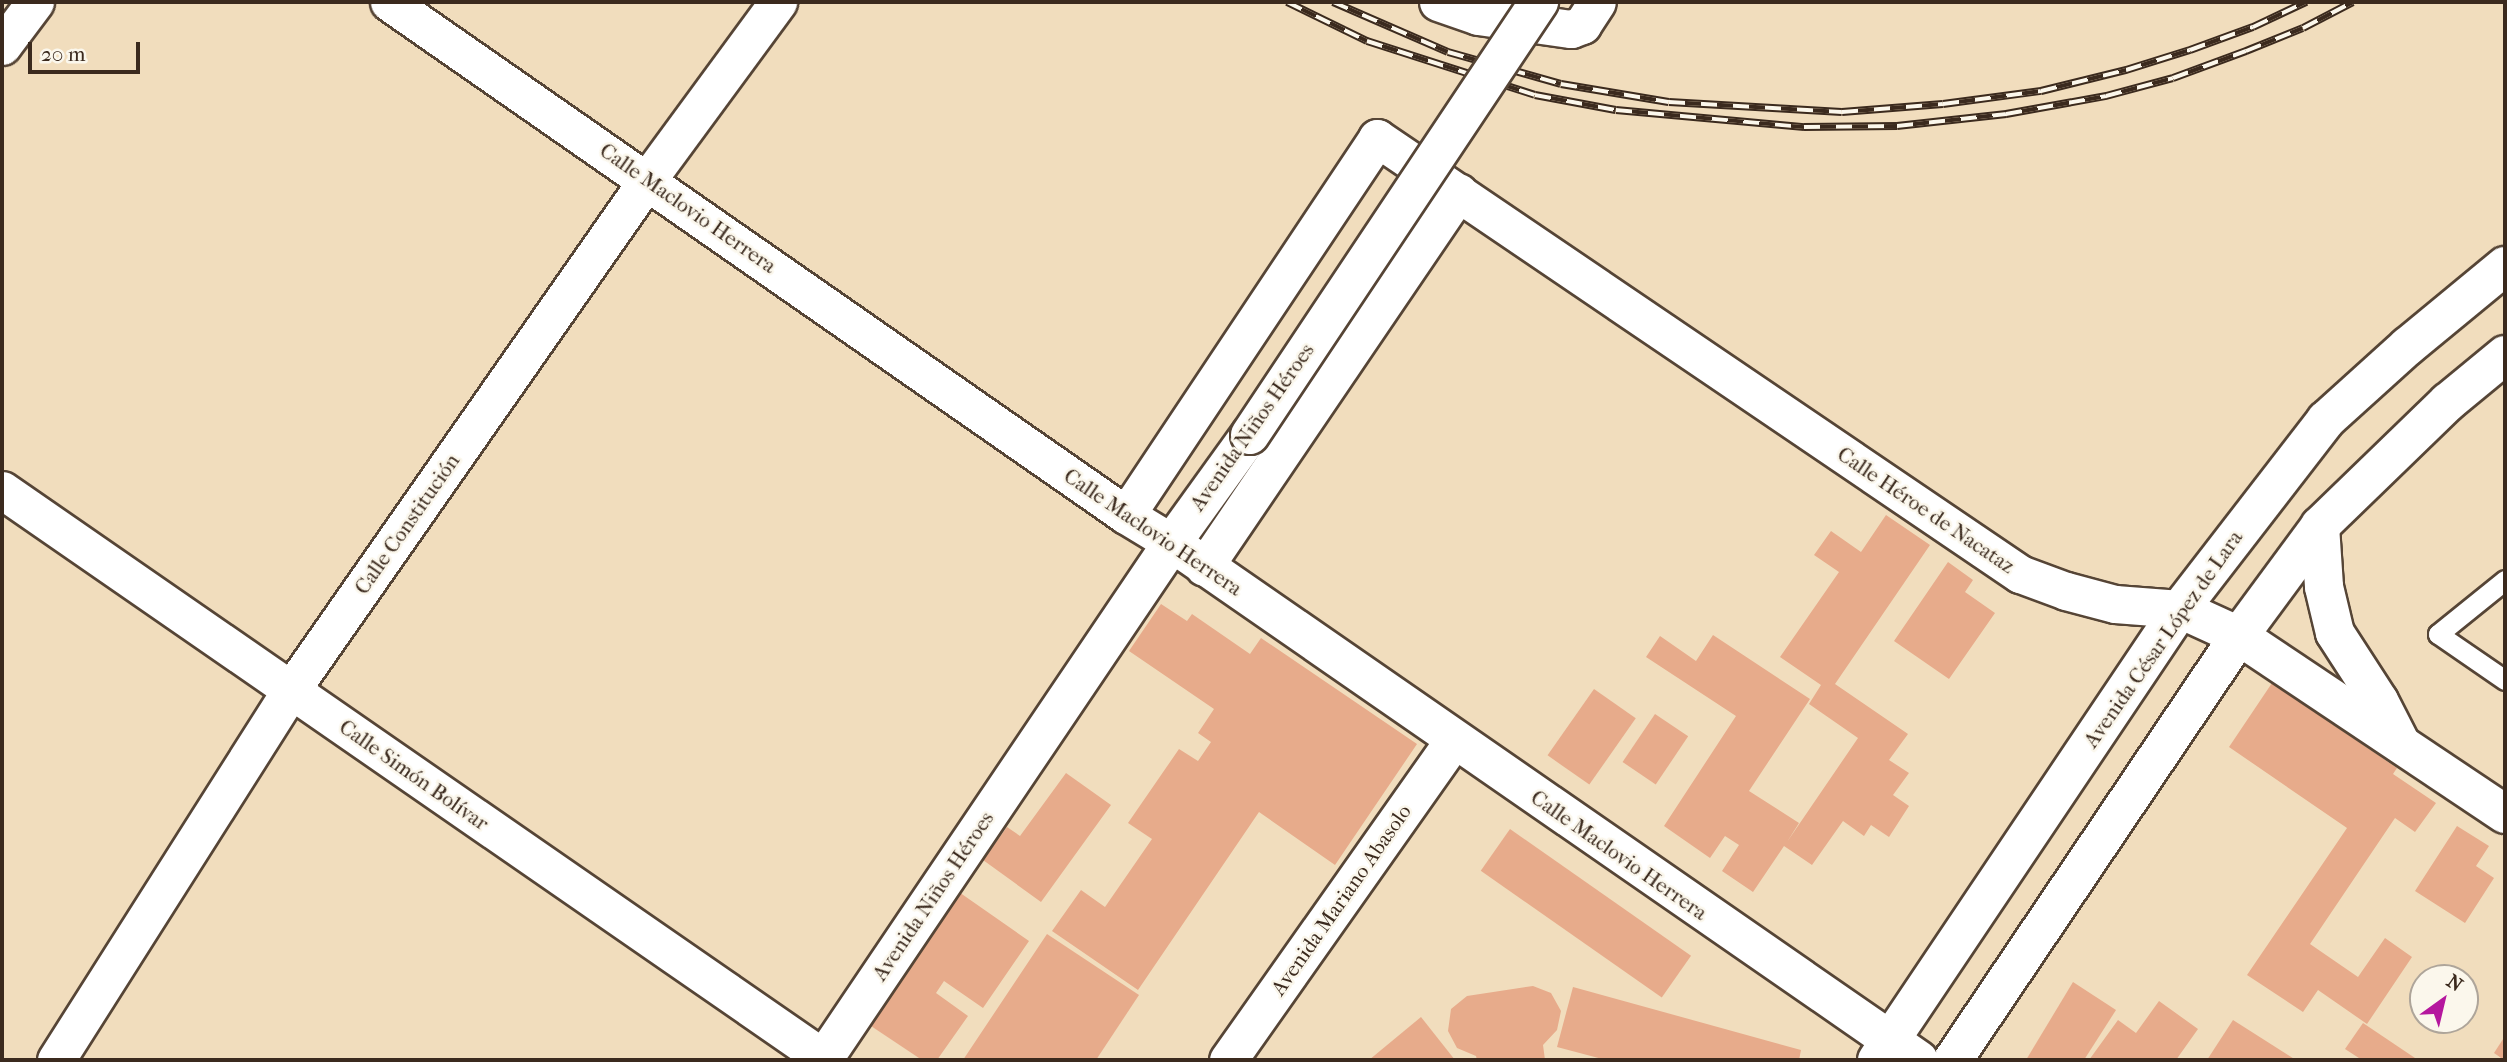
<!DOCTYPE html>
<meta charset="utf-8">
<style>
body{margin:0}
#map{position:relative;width:2507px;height:1062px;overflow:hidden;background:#f1ddbd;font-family:"IM FELL French Canon",serif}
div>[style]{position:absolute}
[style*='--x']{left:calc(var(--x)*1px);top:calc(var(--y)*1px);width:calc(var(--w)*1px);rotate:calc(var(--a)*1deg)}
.building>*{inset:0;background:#e7ab8b;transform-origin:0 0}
.roads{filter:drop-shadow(2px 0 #564536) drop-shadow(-2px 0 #564536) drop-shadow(0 2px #564536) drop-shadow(0 -2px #564536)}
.lane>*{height:19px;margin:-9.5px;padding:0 9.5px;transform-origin:9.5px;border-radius:9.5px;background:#fff}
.street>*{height:37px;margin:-18.5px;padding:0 18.5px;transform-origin:18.5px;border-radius:18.5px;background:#fff}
.secondary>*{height:38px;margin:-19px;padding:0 19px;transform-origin:19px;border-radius:19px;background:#fff}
.primary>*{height:38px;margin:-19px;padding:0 19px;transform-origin:19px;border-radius:19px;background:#fff}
.rail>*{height:8px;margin-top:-4px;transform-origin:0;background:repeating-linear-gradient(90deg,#fbf7ec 0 16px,#3b2a1e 0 32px);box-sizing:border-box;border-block:2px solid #3b2a1e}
.bridges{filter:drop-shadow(2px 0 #564536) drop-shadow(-2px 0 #564536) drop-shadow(0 2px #564536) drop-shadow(0 -2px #564536)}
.secondary-bridge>*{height:38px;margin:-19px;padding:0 19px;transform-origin:19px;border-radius:19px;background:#fff}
span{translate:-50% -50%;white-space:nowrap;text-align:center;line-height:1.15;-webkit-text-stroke:5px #fbf7ec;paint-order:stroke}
.street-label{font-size:21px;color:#3b2a1e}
.frame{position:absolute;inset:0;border:4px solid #3b2a1e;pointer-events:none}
.north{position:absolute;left:2409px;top:964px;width:70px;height:70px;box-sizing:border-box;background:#fbf7ec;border:2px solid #aea59a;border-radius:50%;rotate:34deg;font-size:19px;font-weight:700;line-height:28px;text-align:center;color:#3b2a1e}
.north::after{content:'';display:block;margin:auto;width:24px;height:32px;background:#b5179e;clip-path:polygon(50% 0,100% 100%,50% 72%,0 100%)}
.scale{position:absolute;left:28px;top:42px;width:112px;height:32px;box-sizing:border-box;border:4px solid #3b2a1e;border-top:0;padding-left:9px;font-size:21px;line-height:24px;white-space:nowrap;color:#3b2a1e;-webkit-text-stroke:5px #fbf7ec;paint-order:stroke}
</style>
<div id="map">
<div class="building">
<i style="clip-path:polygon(1886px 515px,1930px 545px,1835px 684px,1908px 734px,1889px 760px,1909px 773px,1893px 795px,1909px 806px,1889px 837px,1871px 825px,1864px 836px,1843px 821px,1812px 865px,1784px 846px,1753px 892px,1722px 871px,1739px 845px,1725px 836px,1710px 858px,1664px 826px,1736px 716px,1646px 657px,1660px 636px,1696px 661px,1713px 635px,1810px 699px,1749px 791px,1799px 823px,1787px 842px,1858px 738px,1809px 704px,1821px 685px,1780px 657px,1839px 572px,1814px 555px,1831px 531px,1861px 552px)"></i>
<i style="clip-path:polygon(1948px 562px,1973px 580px,1965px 592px,1995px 613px,1949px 679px,1894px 641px)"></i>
<i style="clip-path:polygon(1161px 604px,1187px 621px,1192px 614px,1250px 654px,1261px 638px,1417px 744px,1335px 865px,1259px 812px,1138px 990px,1052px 931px,1081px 890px,1105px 907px,1152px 839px,1128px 823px,1179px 749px,1198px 761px,1211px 742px,1198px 733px,1214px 709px,1129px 651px)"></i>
<i style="clip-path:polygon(2272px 683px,2397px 768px,2393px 774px,2436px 803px,2415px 832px,2395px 818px,2310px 944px,2358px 977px,2385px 938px,2412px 957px,2367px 1024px,2318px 990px,2303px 1012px,2247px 975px,2347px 828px,2229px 747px)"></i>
<i style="left:1594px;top:689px;width:51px;height:81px;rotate:35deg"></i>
<i style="left:1655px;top:714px;width:40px;height:58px;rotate:34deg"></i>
<i style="clip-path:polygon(1066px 773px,1111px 805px,1041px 902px,983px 860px,1007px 827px,1020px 836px)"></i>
<i style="clip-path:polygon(2457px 826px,2489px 846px,2476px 866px,2494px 878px,2465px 923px,2415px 891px)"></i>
<i style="left:1510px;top:829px;width:221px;height:51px;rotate:35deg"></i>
<i style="clip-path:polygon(956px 890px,1029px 941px,983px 1008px,944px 981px,936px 993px,968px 1016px,937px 1060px,922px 1060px,865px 1022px)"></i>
<i style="clip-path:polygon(1047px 934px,1139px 995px,1096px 1060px,963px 1060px)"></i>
<i style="clip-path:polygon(2073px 982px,2116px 1010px,2084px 1060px,2026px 1060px)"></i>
<i style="clip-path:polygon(1533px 986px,1551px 993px,1561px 1011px,1557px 1030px,1543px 1045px,1545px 1060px,1477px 1060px,1476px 1056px,1457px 1048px,1448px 1031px,1451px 1009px,1467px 996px)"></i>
<i style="clip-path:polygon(1573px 987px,1801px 1050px,1799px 1060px,1606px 1060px,1557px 1047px)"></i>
<i style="clip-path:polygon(2159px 1001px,2198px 1029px,2176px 1060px,2089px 1060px,2118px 1020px,2136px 1033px)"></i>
<i style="clip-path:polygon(1421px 1017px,1455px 1060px,1369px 1060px)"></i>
<i style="clip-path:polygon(2233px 1020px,2296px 1060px,2207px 1060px)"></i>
<i style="clip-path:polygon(2363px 1023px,2418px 1060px,2362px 1060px,2345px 1049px)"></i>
<i style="clip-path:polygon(2505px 1036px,2505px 1060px,2504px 1060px,2494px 1053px)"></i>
</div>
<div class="roads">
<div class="lane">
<i style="--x:2505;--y:580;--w:86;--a:141.1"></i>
<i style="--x:2438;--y:634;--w:81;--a:34.5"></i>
</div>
<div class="street">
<i style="--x:389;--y:2;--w:898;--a:34.84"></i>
<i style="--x:1126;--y:515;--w:54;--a:31.3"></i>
<i style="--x:1438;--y:2;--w:42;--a:19.3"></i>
<i style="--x:1478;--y:16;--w:94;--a:8"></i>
<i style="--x:1571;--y:29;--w:12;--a:-20"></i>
<i style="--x:1582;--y:25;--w:27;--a:-57"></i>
<i style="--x:2;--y:46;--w:55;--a:-53.1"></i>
<i style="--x:2;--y:490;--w:1002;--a:34.67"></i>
<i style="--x:1126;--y:515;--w:453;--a:-56.3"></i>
<i style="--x:1377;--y:138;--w:777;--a:34.14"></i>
<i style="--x:2020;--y:574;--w:49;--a:20.3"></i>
<i style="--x:2066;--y:591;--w:51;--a:14.9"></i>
<i style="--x:2115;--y:604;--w:65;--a:4.4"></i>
<i style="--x:1204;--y:567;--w:453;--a:-55.8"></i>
<i style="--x:56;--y:1060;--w:438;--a:-57.6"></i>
<i style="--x:291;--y:690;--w:623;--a:-55.06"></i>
<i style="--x:648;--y:179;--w:220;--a:-53.7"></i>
<i style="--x:1228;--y:1060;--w:392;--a:-54.8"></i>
</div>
<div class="secondary">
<i style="--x:1172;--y:543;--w:908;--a:34.69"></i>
<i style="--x:2180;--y:609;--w:65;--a:24.6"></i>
<i style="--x:2239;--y:636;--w:320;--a:33.8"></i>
<i style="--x:823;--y:1060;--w:624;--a:-55.98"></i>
<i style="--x:1172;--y:543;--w:133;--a:-54.2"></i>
</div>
<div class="primary">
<i style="--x:2320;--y:526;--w:61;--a:86.2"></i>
<i style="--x:2324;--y:587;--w:47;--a:76.6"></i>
<i style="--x:2335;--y:633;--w:81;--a:57.1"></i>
<i style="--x:2379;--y:701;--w:48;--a:62.9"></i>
<i style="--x:1877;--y:1060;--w:543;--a:-56.11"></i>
<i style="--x:2180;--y:609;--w:239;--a:-52.3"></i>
<i style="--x:2326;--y:420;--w:110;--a:-42.1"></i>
<i style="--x:2408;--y:346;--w:126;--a:-39.5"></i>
<i style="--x:1953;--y:1060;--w:511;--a:-56"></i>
<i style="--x:2239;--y:636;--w:137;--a:-53.6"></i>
<i style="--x:2320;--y:526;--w:178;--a:-44.1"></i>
<i style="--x:2448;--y:402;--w:74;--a:-39.5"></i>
</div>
</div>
<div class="rail">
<i style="--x:1287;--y:2;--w:89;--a:26"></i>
<i style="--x:1367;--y:41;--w:176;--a:17.8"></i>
<i style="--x:1535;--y:95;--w:82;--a:10.5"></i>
<i style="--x:1616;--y:110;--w:189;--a:5.2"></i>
<i style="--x:1804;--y:127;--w:93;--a:-0.6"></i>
<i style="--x:1897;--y:126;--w:110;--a:-6.3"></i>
<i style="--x:2006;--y:114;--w:102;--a:-10.2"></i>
<i style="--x:2106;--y:96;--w:69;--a:-15"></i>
<i style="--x:2173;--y:78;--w:78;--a:-20.3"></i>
<i style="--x:2246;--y:51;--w:61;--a:-22"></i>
<i style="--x:2303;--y:28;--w:56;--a:-27.5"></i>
<i style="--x:1333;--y:2;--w:125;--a:23.5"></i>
<i style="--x:1448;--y:52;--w:117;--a:15.8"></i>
<i style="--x:1561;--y:84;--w:109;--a:9.5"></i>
<i style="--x:1669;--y:102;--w:173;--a:3.3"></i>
<i style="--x:1842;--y:112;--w:101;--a:-4.5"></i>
<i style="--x:1943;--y:104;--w:99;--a:-7.6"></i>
<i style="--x:2041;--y:91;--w:88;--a:-13.9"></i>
<i style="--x:2126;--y:70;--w:67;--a:-17.4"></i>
<i style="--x:2190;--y:50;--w:67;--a:-20.1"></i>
<i style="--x:2253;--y:27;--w:59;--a:-25.3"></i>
</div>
<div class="bridges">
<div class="secondary-bridge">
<i style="--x:1250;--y:435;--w:521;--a:-56.28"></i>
</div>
</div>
<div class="street-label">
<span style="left:688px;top:208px;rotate:35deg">Calle Maclovio Herrera</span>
<span style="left:1252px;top:427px;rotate:-55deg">Avenida Niños Héroes</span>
<span style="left:1926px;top:510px;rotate:34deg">Calle Héroe de Nacataz</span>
<span style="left:407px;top:524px;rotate:-55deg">Calle Constitución</span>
<span style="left:1153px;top:532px;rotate:34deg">Calle Maclovio Herrera</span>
<span style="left:2163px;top:639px;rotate:-55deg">Avenida César López de Lara</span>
<span style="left:414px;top:775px;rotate:35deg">Calle Simón Bolívar</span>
<span style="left:1619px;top:855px;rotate:35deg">Calle Maclovio Herrera</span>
<span style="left:933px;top:896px;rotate:-56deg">Avenida Niños Héroes</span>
<span style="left:1341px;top:900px;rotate:-55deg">Avenida Mariano Abasolo</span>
</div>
<div class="frame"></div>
<div class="north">N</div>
<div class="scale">20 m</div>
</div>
